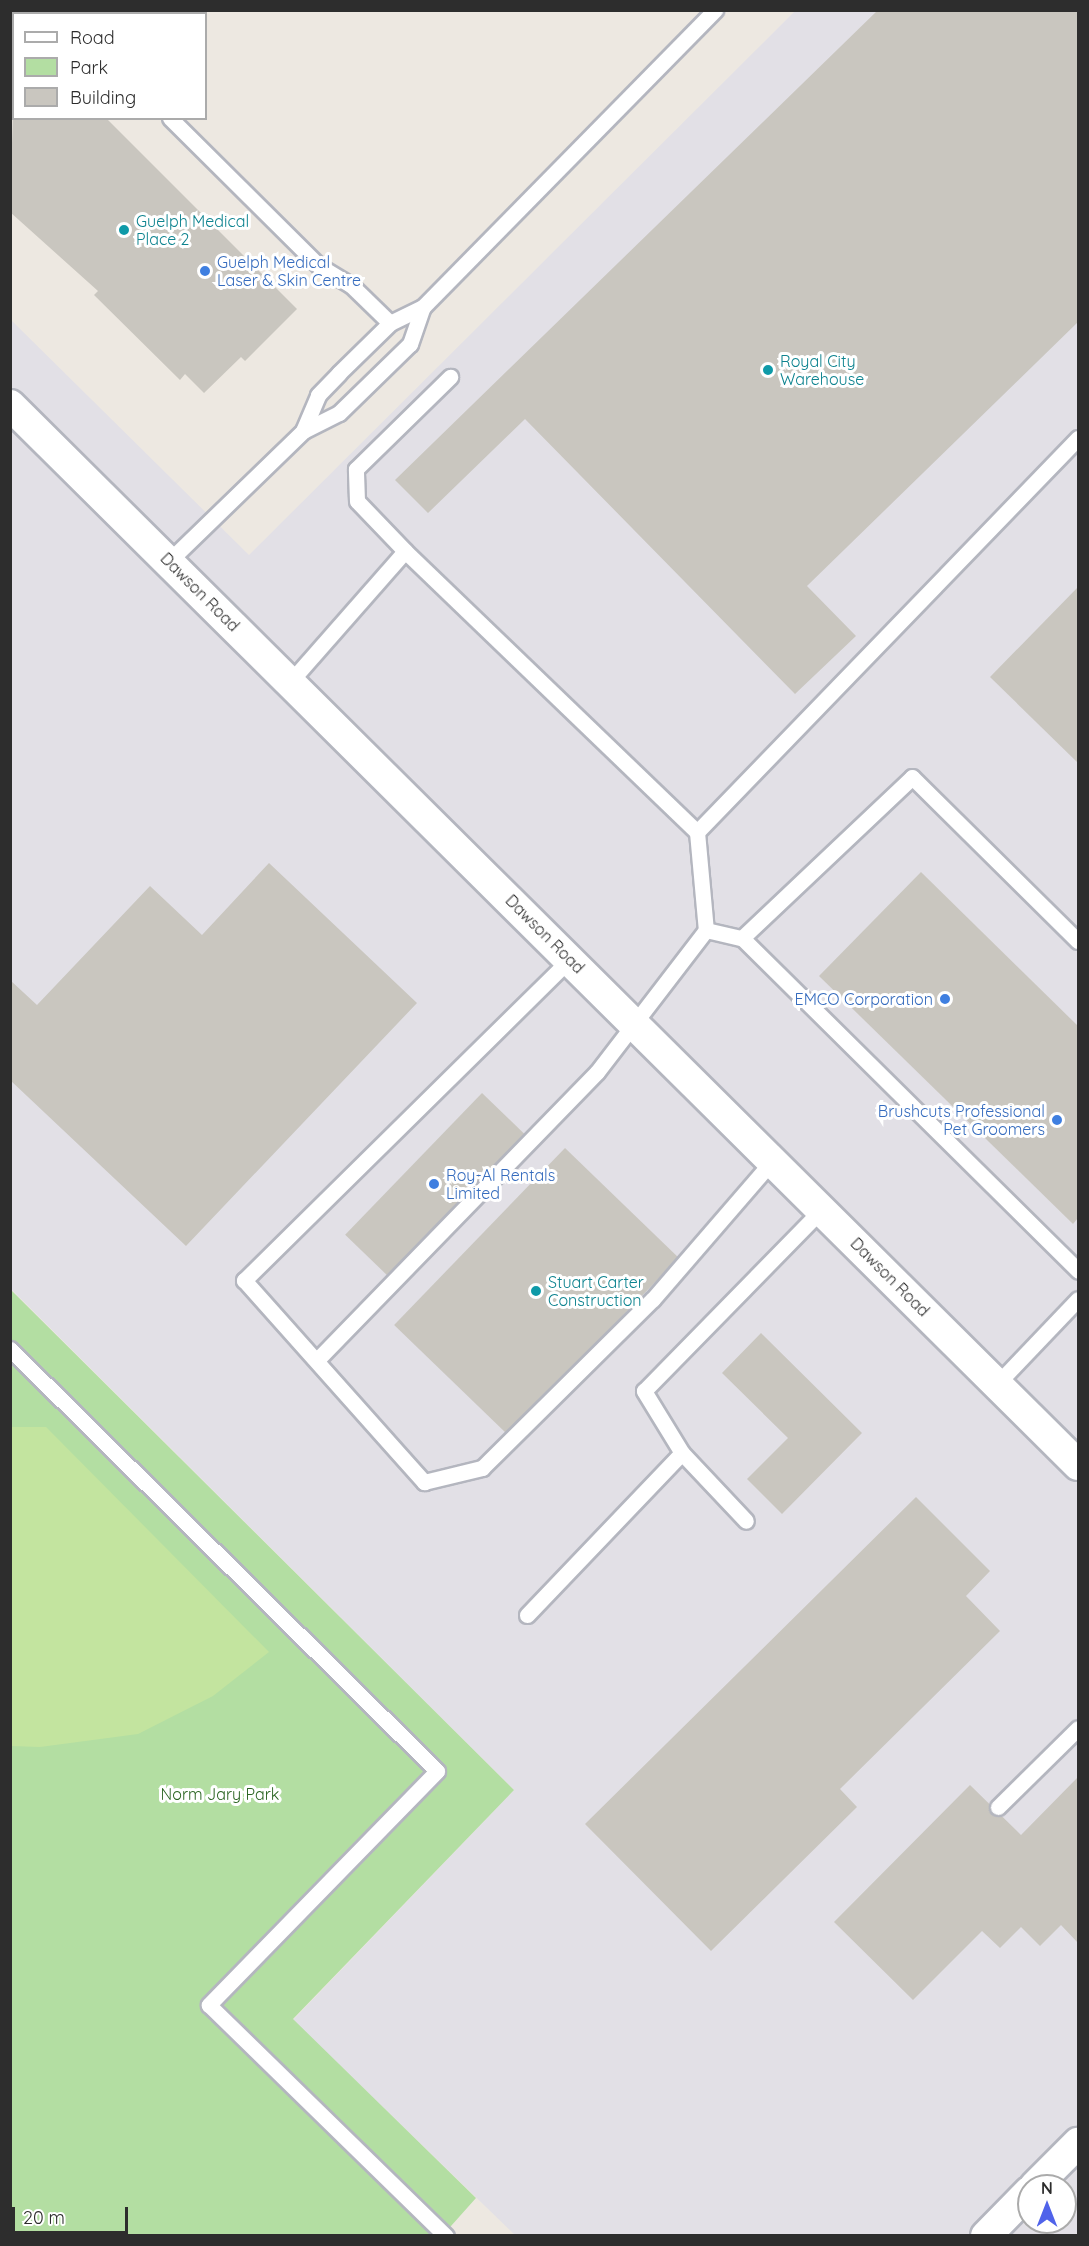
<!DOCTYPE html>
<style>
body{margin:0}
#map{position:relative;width:1089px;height:2246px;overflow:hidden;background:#ede8e1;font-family:Quicksand,sans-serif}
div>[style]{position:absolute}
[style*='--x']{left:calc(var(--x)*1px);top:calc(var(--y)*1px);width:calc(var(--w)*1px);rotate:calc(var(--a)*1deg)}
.industrial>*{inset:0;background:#e2e0e6}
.green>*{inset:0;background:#b3dea2}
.pitch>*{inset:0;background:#c3e49f}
.building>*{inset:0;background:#c9c6bf;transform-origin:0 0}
.roads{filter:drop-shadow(2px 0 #b4b6bf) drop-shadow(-2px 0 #b4b6bf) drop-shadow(0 2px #b4b6bf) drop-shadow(0 -2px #b4b6bf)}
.lane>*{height:15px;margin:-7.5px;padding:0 7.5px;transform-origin:7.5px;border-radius:7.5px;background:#fff}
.street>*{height:30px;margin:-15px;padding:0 15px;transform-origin:15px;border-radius:15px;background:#fff}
.dots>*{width:16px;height:16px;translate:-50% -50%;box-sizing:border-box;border:3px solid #fff;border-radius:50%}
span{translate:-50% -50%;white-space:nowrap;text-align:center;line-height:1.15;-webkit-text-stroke:6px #fff;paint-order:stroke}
.culture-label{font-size:16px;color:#0d838f}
.left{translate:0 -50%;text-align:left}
.shop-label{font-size:16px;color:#366cbe}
.right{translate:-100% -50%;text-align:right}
.street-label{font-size:16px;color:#2d2d2d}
.park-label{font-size:16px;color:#2b6522}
.frame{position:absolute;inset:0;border:12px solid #2d2d2d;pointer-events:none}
.legend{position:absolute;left:12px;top:12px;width:195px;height:108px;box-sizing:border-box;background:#fff;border:2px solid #ababab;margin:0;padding:8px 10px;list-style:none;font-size:18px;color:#2d2d2d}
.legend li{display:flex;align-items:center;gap:12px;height:30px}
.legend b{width:30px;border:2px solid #ababab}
.north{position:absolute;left:1017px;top:2174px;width:60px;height:60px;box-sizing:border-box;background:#fff;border:2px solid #ababab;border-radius:50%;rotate:0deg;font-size:16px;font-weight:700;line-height:24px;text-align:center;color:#2d2d2d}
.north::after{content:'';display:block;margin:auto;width:21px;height:27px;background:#5063ea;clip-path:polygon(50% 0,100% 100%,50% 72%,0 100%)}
.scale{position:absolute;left:12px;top:2207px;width:116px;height:27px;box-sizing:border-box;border:3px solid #2d2d2d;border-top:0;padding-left:8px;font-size:18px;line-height:21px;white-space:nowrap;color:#2d2d2d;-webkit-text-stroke:4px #fff;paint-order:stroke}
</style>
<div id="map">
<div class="industrial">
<i style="clip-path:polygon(evenodd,795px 11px,1078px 11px,1078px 2235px,515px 2235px,293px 2020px,514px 1790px,11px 1289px,10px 319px,249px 555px,795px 11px,1029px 2186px,1065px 2186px,1065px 2222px,1029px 2222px,1029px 2186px)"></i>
</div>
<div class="green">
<i style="clip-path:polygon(10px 1289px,514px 1790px,293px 2019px,476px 2198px,443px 2235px,11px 2235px)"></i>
</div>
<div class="pitch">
<i style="clip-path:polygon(11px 1427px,46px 1427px,269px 1652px,213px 1696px,138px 1734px,40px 1747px,11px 1746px)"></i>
</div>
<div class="building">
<i style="clip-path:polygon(878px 10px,1078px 10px,1078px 322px,807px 586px,856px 636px,795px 694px,525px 419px,428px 513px,395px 480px)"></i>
<i style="clip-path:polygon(14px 74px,14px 118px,106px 118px,297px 309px,245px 361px,241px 357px,204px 393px,185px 374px,180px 380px,94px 295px,98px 291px,10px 212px)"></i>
<i style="clip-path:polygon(1078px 587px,1078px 763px,990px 677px)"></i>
<i style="clip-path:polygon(269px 863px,417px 1003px,186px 1246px,10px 1080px,10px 980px,37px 1005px,150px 886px,202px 935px)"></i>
<i style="clip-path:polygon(921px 872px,1078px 1026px,1078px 1218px,1073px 1224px,819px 976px)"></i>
<i style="left:482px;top:1093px;width:59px;height:197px;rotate:44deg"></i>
<i style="left:565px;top:1148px;width:158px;height:246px;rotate:44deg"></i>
<i style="clip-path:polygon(761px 1333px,862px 1433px,782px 1514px,747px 1479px,788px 1438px,722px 1373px)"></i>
<i style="clip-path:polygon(916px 1497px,990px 1571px,966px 1596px,1000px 1631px,840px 1789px,857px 1807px,711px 1951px,585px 1824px)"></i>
<i style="clip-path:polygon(1078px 1777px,1078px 1943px,1061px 1925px,1040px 1946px,1021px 1927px,1000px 1948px,982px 1931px,913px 2000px,834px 1922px,970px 1785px,1021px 1835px)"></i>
</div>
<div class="roads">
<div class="lane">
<i style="--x:61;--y:10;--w:5;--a:53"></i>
<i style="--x:170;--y:118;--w:210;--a:44.8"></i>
<i style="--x:319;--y:266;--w:37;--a:31"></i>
<i style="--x:351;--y:285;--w:54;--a:44.3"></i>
<i style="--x:303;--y:431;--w:39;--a:-67"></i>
<i style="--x:318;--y:395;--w:30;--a:-46"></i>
<i style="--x:339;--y:373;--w:71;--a:-44.4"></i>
<i style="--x:390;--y:323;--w:37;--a:-26"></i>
<i style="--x:423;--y:307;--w:417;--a:-45.5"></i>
<i style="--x:405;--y:551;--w:69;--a:-133.8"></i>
<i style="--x:357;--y:501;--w:32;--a:-92"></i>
<i style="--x:356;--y:469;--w:132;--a:-44.4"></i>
<i style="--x:169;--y:561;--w:187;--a:-44.1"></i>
<i style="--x:303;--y:431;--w:40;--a:-26.6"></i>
<i style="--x:339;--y:413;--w:99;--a:-44.2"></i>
<i style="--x:410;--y:344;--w:39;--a:-71"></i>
<i style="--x:290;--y:682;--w:174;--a:-48.7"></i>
<i style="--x:405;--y:551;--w:405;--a:43.9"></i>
<i style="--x:697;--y:832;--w:98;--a:84.8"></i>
<i style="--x:706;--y:930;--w:179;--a:127.5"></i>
<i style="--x:597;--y:1072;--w:402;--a:134.2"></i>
<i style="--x:697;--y:832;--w:548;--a:-45.96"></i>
<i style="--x:706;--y:930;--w:37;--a:13"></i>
<i style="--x:742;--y:938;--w:234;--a:-43.4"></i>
<i style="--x:912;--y:777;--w:233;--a:44.7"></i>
<i style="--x:742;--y:938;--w:473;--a:44.7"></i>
<i style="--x:570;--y:959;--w:458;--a:135.4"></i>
<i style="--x:244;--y:1280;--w:271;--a:48.3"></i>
<i style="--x:424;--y:1482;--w:60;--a:-13.6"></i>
<i style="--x:482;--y:1468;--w:240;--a:-44.7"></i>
<i style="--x:653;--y:1299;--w:182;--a:-49.2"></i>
<i style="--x:10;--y:1349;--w:600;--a:44.66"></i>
<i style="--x:437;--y:1771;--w:327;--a:134.3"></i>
<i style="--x:209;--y:2005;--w:331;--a:44.3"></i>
<i style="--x:997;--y:1384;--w:117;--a:-46.4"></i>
<i style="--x:682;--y:1453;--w:93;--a:46.7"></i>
<i style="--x:527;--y:1615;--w:224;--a:-46.3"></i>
<i style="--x:682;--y:1453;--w:73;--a:-121.5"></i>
<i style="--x:644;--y:1391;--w:255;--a:-45.6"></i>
<i style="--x:998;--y:1807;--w:112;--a:-44.6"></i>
</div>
<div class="street">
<i style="--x:10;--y:405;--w:1505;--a:44.78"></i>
<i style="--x:1035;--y:2186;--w:61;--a:-45"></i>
<i style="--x:986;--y:2236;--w:62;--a:-45.7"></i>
</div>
</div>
<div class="dots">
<i style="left:124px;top:230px;background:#0f9aa8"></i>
<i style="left:205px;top:271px;background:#3f7fe0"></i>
<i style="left:768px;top:370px;background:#0f9aa8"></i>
<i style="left:945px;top:999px;background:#3f7fe0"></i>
<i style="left:1057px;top:1120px;background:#3f7fe0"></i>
<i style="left:434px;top:1184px;background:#3f7fe0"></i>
<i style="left:536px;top:1291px;background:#0f9aa8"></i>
</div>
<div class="culture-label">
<span class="left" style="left:136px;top:230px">Guelph Medical<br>Place 2</span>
<span class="left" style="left:780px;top:370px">Royal City<br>Warehouse</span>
<span class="left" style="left:548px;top:1291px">Stuart Carter<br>Construction</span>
</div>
<div class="shop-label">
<span class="left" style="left:217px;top:271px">Guelph Medical<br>Laser &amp; Skin Centre</span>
<span class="right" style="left:933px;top:999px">EMCO Corporation</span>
<span class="right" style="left:1045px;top:1120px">Brushcuts Professional<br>Pet Groomers</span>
<span class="left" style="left:446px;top:1184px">Roy-Al Rentals<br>Limited</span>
</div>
<div class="street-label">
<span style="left:200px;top:592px;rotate:45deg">Dawson Road</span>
<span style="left:545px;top:934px;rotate:45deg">Dawson Road</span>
<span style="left:890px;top:1277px;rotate:45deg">Dawson Road</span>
</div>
<div class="park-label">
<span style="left:220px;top:1794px">Norm Jary Park</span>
</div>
<div class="frame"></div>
<ul class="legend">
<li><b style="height:8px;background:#fff"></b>Road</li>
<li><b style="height:16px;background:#b3dea2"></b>Park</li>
<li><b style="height:16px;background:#c9c6bf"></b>Building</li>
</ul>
<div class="north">N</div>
<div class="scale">20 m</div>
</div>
